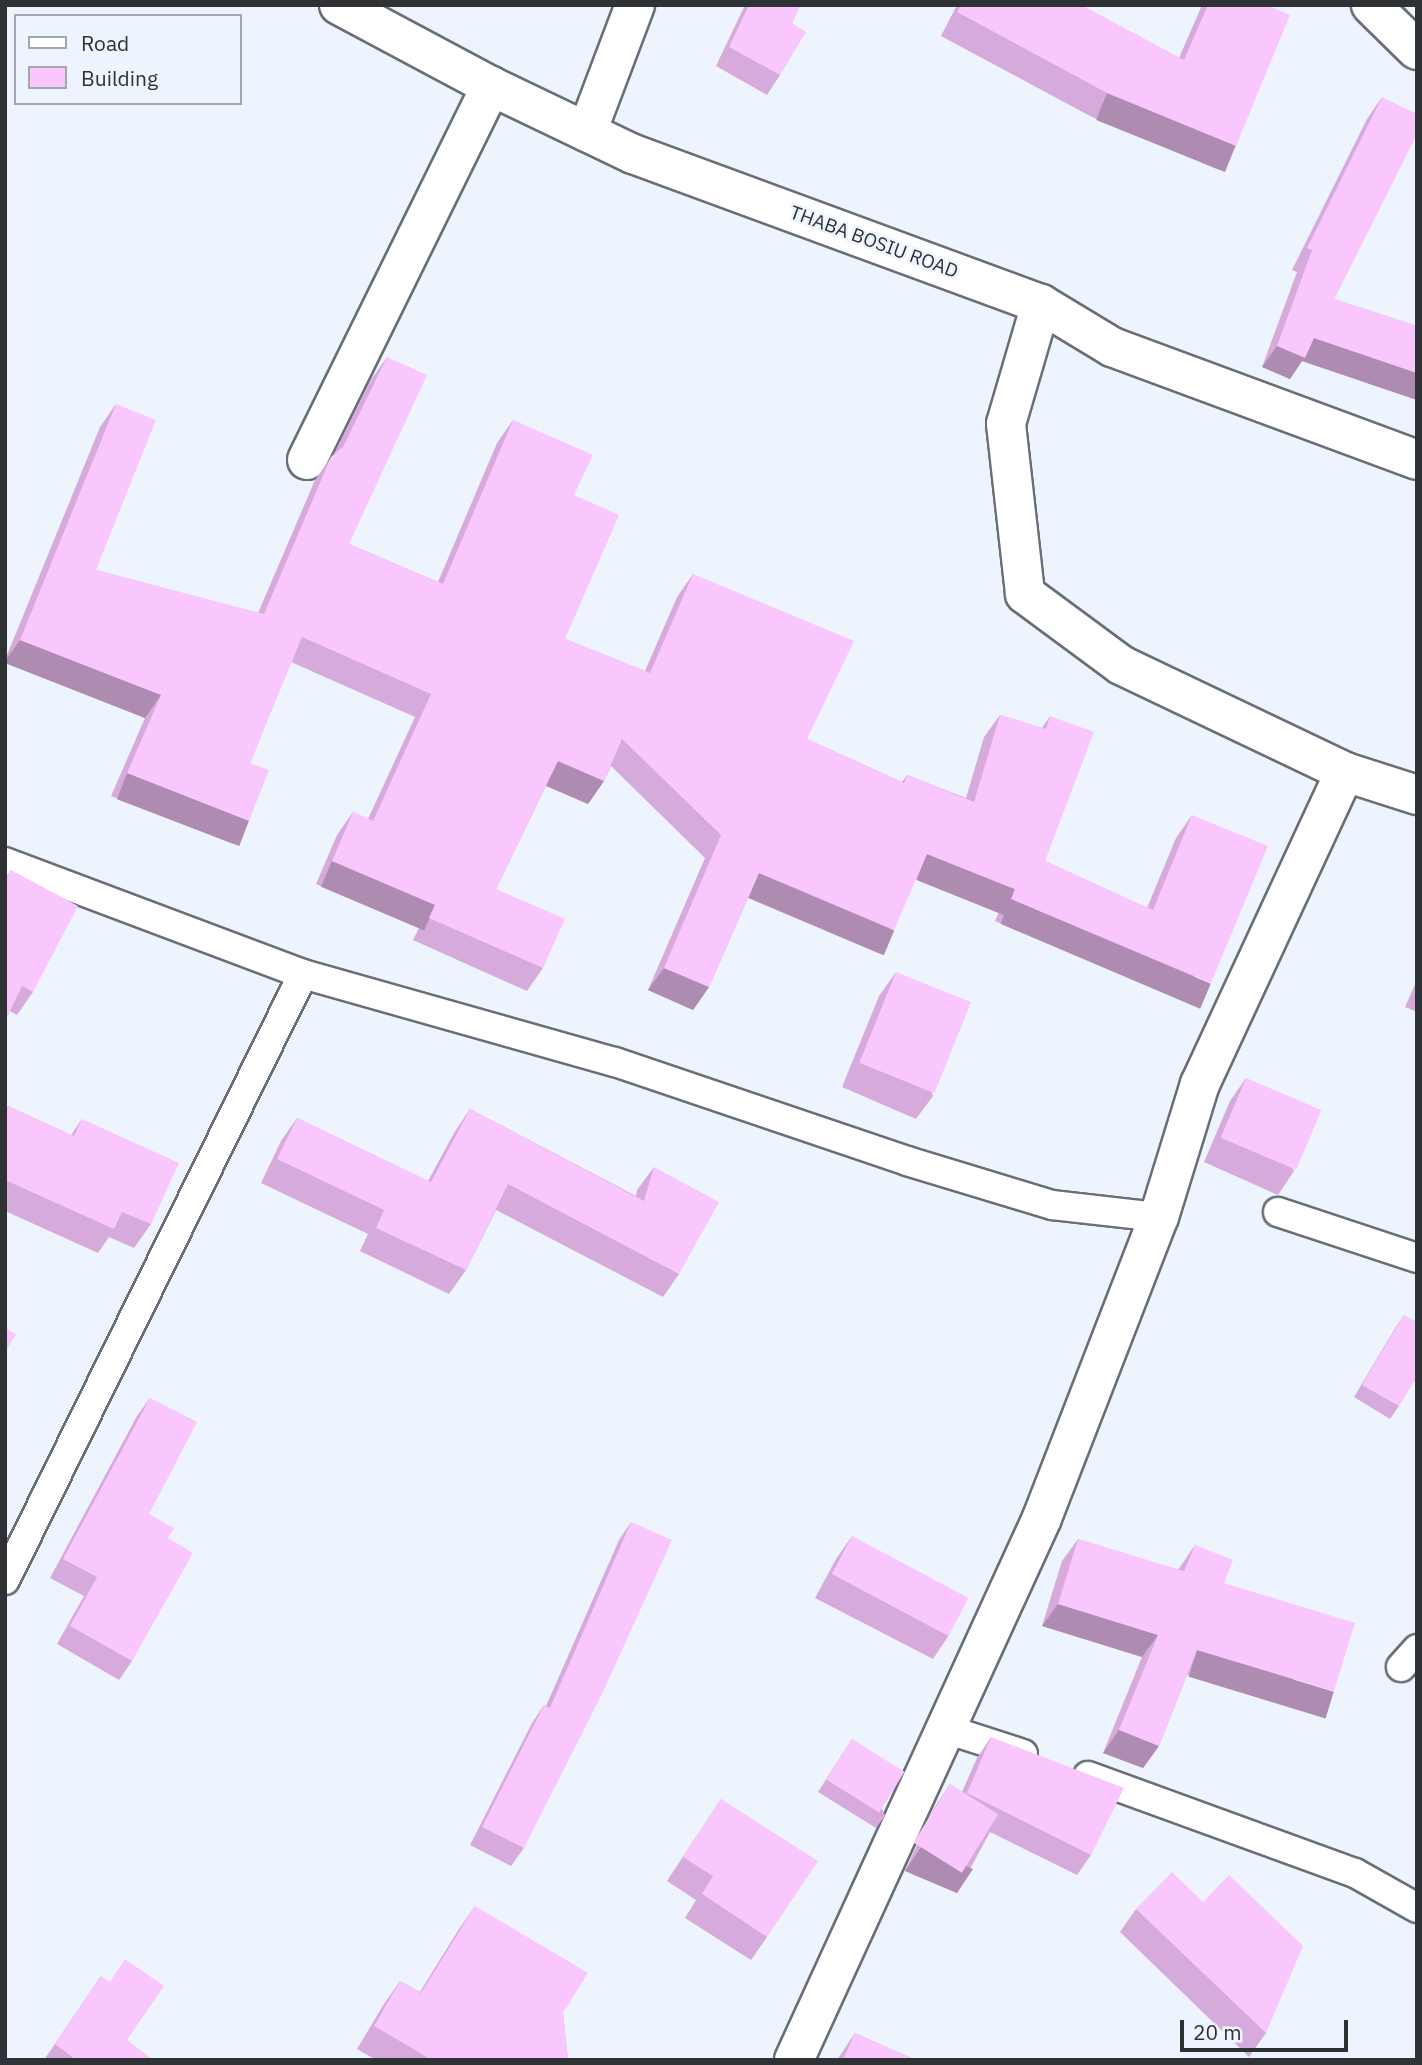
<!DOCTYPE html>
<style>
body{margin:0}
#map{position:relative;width:1422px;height:2065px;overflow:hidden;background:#eef4fe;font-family:"IBM Plex Sans",sans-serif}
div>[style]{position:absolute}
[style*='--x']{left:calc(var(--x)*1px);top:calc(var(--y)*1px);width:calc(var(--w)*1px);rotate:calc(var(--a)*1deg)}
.roads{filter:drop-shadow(2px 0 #696e77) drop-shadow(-2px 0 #696e77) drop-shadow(0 2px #696e77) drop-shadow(0 -2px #696e77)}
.lane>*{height:28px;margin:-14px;padding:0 14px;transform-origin:14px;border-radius:14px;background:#fff}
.street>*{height:38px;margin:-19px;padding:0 19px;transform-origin:19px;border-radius:19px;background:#fff}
.secondary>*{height:38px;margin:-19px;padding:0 19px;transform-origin:19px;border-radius:19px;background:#fff}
.wall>*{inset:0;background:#d6aada}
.shaded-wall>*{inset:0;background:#ae8bb1;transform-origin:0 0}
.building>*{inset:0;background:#f9c6fd;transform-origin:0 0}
span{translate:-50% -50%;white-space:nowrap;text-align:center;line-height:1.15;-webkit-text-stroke:5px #eef4fe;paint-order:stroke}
.street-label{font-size:19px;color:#2f3235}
.frame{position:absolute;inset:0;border:7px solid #2f3235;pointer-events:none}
.legend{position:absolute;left:14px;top:14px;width:228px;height:91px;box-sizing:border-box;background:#eef4fe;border:2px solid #a2a6ae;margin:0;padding:9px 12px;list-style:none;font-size:21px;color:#2f3235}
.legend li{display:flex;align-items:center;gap:14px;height:35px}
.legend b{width:35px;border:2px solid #a2a6ae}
.scale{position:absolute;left:1180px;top:2020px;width:168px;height:32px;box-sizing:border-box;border:4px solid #2f3235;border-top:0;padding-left:9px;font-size:21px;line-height:24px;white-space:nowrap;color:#2f3235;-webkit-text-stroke:5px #eef4fe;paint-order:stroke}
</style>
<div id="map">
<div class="roads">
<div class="lane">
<i style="--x:5;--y:862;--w:318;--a:20.6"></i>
<i style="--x:303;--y:974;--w:324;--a:15.8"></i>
<i style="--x:615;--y:1062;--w:308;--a:18.7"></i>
<i style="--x:907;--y:1161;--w:152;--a:16.9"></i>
<i style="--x:1052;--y:1205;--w:108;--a:6.4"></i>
<i style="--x:1278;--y:1212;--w:146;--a:18.3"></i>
<i style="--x:5;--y:1580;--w:675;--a:-63.81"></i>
<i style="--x:1401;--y:1667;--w:24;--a:-48"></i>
<i style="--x:946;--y:1729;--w:81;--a:18"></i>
<i style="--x:1088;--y:1776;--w:284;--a:20"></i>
<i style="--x:1355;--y:1873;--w:71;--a:29.4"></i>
</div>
<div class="street">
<i style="--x:1371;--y:5;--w:64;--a:44.4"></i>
<i style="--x:587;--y:132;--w:136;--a:-69.3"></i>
<i style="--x:1041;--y:304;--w:125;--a:106.3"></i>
<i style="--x:1006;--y:424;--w:171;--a:83.6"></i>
<i style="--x:1025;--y:594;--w:119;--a:36.5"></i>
<i style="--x:1121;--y:665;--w:248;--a:25.5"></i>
<i style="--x:1345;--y:772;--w:76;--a:17.7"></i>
<i style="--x:307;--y:460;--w:417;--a:-63.8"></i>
<i style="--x:794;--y:2060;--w:596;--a:-65.41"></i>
<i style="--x:1042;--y:1518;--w:323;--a:-68.8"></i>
<i style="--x:1159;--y:1217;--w:139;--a:-72.9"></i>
<i style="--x:1200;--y:1084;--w:344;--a:-65.1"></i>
</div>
<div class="secondary">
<i style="--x:339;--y:5;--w:172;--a:28.1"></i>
<i style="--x:491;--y:86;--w:157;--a:25.6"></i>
<i style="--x:633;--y:154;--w:435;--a:20.2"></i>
<i style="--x:1041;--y:304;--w:83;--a:31.2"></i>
<i style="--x:1112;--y:347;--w:325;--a:20.3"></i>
</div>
</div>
<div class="wall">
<i style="clip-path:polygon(745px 5px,800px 5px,792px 23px,780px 75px,767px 95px,716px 66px)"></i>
<i style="clip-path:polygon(957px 5px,1081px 5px,1179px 58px,1202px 5px,1267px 5px,1236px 146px,1219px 170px,1090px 116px,941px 36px)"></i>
<i style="clip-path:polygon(1382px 97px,1413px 141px,1334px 299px,1417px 326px,1417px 400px,1302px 361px,1290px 379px,1262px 367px,1297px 272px,1292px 270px,1367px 119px)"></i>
<i style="clip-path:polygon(387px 357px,349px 544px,438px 582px,497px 443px,513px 420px,574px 495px,565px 639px,645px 671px,677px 597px,693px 574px,807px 739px,902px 782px,907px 775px,966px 798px,984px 737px,1000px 715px,1042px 728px,1050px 716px,1045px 861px,1147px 908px,1176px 838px,1192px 815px,1195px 1006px,995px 921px,999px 912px,916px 879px,878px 953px,748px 898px,709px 987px,693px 1010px,648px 990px,705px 858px,611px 766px,604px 781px,588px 804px,546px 786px,496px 889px,543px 968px,527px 991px,413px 940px,419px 928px,316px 884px,337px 835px,353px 812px,368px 819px,415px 717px,291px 662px,250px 763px,233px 844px,111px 796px,145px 718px,5px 663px,5px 660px,100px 427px,116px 404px,96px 570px,258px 613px,315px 480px,331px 457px,334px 454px,371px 380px)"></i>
<i style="clip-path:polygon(11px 870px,33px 992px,17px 1015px,10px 1011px,5px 1021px,5px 879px)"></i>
<i style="clip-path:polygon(896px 972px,933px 1096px,916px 1119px,842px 1087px,879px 996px)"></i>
<i style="clip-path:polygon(1417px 980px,1417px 1012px,1405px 1007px)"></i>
<i style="clip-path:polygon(1246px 1078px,1294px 1171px,1278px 1195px,1204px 1162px,1230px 1101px)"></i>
<i style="clip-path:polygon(8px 1106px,71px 1135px,82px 1119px,151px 1224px,134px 1248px,109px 1237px,98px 1253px,5px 1211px,5px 1110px)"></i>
<i style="clip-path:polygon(470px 1109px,636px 1196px,637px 1190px,654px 1167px,679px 1274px,663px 1297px,496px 1210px,466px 1270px,449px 1294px,360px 1251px,368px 1234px,261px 1183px,281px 1141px,297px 1118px,428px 1181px,454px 1133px)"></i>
<i style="clip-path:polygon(1404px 1315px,1399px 1406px,1390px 1419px,1354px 1397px,1396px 1327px)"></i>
<i style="clip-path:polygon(150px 1398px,149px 1514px,168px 1538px,132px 1661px,119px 1680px,57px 1644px,84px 1596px,50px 1578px,137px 1416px)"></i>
<i style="clip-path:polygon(631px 1522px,524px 1848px,511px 1866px,470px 1845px,532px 1723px,544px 1705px,546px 1706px,619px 1540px)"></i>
<i style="clip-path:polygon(852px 1536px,949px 1635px,933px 1659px,815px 1598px,836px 1559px)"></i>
<i style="clip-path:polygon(1078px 1539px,1178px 1570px,1195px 1545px,1319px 1714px,1187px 1675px,1159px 1746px,1143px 1768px,1103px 1753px,1142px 1657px,1042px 1626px,1062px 1561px)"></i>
<i style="clip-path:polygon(991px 1737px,1091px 1855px,1077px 1875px,990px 1832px,957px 1893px,905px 1871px,934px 1808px,950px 1784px,962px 1792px,977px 1758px)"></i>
<i style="clip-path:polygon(852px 1739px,885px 1816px,876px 1828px,818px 1792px)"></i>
<i style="clip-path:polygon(721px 1799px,767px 1937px,751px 1960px,685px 1918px,696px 1900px,667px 1881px)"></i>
<i style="clip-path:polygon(1203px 1902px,1266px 2033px,1249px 2057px,1120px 1932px,1136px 1909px)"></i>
<i style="clip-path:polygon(475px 1906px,563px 2013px,568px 2060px,376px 2060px,357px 2049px,384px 2004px,400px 1981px,420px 1992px,459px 1929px)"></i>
<i style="clip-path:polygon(101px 1976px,127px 2040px,152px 2060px,44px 2060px)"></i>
<i style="clip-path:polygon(855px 2033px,916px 2060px,837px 2060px)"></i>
</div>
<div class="shaded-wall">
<i style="left:1107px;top:93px;width:139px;height:29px;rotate:22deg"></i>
<i style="clip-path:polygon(1314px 338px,1417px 373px,1417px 400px,1302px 361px,1290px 379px,1262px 367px,1277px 346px)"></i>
<i style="clip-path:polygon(20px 640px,161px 695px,145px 718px,5px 663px,5px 661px)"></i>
<i style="clip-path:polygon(558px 761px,604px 781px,588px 804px,542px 784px)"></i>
<i style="left:127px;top:773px;width:131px;height:28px;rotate:21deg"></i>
<i style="left:927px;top:854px;width:95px;height:28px;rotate:22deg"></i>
<i style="left:332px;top:861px;width:112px;height:28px;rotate:23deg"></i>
<i style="left:759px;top:873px;width:147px;height:27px;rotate:23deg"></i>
<i style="left:1011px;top:899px;width:217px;height:27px;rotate:23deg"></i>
<i style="clip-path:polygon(664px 968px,709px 987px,693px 1010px,648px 990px)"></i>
<i style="clip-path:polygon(1058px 1604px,1158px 1635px,1142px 1657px,1042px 1626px)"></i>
<i style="left:1197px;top:1650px;width:143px;height:28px;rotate:17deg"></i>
<i style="clip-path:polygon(1119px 1730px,1159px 1746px,1143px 1768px,1103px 1753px)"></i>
<i style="clip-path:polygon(921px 1847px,973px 1869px,957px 1893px,905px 1871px)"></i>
</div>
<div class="building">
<i style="clip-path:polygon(749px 5px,800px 5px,792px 23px,806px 32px,780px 75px,729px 47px)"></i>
<i style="clip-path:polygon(961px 5px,1081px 5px,1184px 60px,1208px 5px,1267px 5px,1290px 15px,1236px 146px,1107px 93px,957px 12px)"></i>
<i style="clip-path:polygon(1382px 97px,1417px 114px,1417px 134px,1334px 299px,1417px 326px,1417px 373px,1314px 338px,1305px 358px,1277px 346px,1312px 250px,1307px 248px)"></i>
<i style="clip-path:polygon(387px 357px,427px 375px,349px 544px,443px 584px,513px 420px,593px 455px,574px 495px,619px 515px,565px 639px,650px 673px,693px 574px,854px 641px,807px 739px,904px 783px,907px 775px,974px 802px,1000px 715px,1046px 729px,1050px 716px,1094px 732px,1045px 861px,1153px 910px,1192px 815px,1268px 846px,1211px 983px,1011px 899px,1015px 889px,927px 854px,894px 930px,759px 873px,709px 987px,664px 968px,721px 835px,622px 739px,604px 781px,558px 761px,496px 889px,565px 919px,543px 968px,429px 918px,435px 905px,332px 861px,353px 812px,373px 821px,431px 694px,302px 637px,250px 763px,269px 770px,249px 821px,127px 773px,161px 695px,20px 640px,116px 404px,156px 420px,96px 570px,264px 614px,331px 457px,343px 447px)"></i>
<i style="clip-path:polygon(11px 870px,78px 906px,33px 992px,22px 986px,5px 1021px,5px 881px)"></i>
<i style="left:896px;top:972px;width:81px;height:98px;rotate:22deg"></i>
<i style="left:1246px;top:1078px;width:82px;height:65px;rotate:23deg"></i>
<i style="clip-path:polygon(8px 1106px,74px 1136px,82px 1119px,179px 1163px,151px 1224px,122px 1212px,114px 1229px,5px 1180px,5px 1113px)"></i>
<i style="clip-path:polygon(470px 1109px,644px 1201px,654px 1167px,719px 1202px,679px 1274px,508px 1184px,466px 1270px,376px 1228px,384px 1210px,277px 1159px,297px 1118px,431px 1182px)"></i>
<i style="clip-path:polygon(1404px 1315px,1417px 1322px,1417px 1377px,1399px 1406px,1362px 1385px)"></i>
<i style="clip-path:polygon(5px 1328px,16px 1334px,5px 1353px)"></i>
<i style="clip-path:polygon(150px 1398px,197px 1422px,149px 1514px,174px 1528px,168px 1538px,193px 1553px,132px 1661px,70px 1626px,97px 1577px,63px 1559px)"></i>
<i style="clip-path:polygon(631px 1522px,672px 1540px,602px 1694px,524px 1848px,482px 1827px,544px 1705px,550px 1708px)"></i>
<i style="left:852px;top:1536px;width:132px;height:43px;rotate:28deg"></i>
<i style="clip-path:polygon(1078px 1539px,1184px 1571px,1195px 1545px,1233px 1560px,1224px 1583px,1355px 1623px,1334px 1691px,1197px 1650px,1159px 1746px,1119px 1730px,1158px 1635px,1058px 1604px)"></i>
<i style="clip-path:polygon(991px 1737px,1124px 1788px,1091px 1855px,967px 1793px)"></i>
<i style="left:852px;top:1739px;width:62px;height:48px;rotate:32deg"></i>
<i style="left:950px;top:1784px;width:57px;height:69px;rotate:32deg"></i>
<i style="clip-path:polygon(721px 1799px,818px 1861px,767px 1937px,702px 1894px,713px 1876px,683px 1857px)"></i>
<i style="clip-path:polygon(1172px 1872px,1203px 1902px,1229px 1875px,1303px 1946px,1266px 2033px,1136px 1909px)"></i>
<i style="clip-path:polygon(475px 1906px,588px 1973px,563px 2013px,568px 2060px,432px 2060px,374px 2026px,400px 1981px,421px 1993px)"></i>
<i style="clip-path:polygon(125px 1959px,164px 1986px,127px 2040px,152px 2060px,76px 2060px,55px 2044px,101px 1976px,110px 1982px)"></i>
<i style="clip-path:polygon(855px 2033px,916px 2060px,843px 2060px)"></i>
</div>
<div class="street-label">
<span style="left:874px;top:242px;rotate:20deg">THABA BOSIU ROAD</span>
</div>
<div class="frame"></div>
<ul class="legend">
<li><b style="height:9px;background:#fff"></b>Road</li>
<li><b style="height:19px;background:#f9c6fd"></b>Building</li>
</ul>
<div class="scale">20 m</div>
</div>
